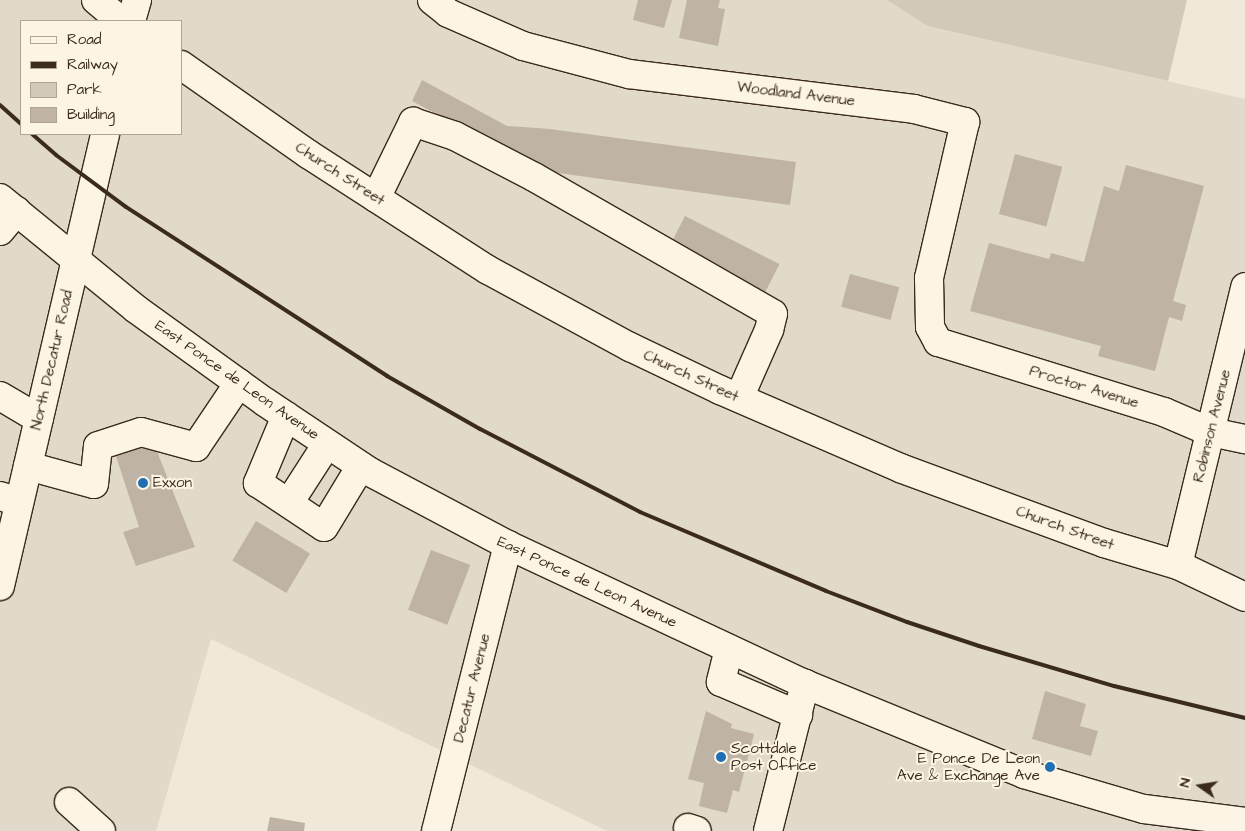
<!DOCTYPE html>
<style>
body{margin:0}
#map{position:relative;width:1245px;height:831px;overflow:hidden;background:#f0e9d9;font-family:"Architects Daughter",sans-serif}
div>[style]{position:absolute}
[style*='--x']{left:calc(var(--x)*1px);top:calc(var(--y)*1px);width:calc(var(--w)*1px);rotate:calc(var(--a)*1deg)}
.built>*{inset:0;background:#e1d9c9}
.green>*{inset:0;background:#d2c9ba}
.building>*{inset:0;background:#beb3a4;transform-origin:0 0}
.roads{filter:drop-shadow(1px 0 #3b2a1e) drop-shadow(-1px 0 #3b2a1e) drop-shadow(0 1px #3b2a1e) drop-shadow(0 -1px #3b2a1e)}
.minor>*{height:28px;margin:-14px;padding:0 14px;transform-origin:14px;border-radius:14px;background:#fcf5e5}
.major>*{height:28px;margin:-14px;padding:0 14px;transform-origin:14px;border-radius:14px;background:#fcf5e5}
.rail>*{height:4px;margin:-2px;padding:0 2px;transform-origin:2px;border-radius:2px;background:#3b2a1e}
.dots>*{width:14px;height:14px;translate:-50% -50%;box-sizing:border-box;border:2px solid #fcf5e5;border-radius:50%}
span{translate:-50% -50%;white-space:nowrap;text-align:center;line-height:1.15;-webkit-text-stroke:4px #fcf5e5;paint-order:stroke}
.street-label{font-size:15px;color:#3b2a1e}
.poi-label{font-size:15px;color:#3b2a1e}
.left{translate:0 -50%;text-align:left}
.right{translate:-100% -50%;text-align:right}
.legend{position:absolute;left:20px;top:20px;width:162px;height:115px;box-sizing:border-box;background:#fcf5e5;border:1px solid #afa495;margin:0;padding:6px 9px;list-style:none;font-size:15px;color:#3b2a1e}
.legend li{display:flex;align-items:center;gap:10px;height:25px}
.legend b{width:25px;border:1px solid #afa495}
.north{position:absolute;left:1175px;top:761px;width:50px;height:50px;-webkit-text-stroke:4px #fcf5e5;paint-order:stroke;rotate:283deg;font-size:14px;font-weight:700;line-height:20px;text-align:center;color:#3b2a1e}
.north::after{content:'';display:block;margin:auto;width:18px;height:22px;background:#3b2a1e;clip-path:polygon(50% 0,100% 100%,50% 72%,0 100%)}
</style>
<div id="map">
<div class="built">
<i style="clip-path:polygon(evenodd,0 0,887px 0,929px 26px,1245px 99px,1245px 831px,607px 831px,211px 639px,156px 831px,0 831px,0 0,21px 21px,181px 21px,181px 134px,21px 134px,21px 21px)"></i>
</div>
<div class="green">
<i style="clip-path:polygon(887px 0,1187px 0,1168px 81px,928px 26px)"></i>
</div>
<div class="building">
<i style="clip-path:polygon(638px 0,672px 0,664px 28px,633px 20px)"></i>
<i style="clip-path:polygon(687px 0,720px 0,718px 8px,725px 9px,718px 46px,679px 38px)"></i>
<i style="clip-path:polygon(422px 80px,507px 126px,550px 129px,796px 162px,790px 205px,544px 171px,412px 101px)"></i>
<i style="left:1015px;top:154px;width:49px;height:62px;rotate:15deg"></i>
<i style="clip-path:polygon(1126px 165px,1204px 186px,1173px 301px,1186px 305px,1182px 321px,1169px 317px,1155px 371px,1098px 356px,1101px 346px,970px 311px,989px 243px,1049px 259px,1051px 253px,1084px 262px,1104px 186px,1119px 191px)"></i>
<i style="left:685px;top:216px;width:106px;height:32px;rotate:27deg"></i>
<i style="left:850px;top:274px;width:51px;height:34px;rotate:15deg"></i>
<i style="clip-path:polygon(154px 444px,195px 547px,136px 566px,123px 532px,139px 527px,116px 456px)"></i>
<i style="left:256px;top:521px;width:63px;height:46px;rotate:31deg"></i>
<i style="left:431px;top:550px;width:42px;height:64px;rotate:21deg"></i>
<i style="clip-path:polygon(1045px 691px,1086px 704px,1080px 726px,1098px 731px,1091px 756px,1032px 739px)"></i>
<i style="clip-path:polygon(706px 711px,732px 724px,731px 728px,754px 734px,739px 792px,733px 790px,727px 813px,699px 806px,704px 783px,688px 779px)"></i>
<i style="clip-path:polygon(270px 817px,305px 823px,304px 831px,267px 831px)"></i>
</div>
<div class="roads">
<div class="minor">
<i style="--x:96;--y:0;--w:33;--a:40"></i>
<i style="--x:432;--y:0;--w:21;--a:39"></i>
<i style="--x:448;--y:13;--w:82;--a:23.7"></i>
<i style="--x:523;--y:46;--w:110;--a:14.8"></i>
<i style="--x:629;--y:74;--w:287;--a:7"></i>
<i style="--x:914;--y:109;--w:53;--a:14.3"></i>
<i style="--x:965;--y:122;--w:160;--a:103"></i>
<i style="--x:929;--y:278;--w:49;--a:88.8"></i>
<i style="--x:930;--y:327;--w:17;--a:62"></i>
<i style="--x:938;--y:342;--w:237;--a:17.2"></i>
<i style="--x:1164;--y:412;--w:51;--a:23.1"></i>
<i style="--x:1211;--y:432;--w:35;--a:12"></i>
<i style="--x:181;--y:65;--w:155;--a:35"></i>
<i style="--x:308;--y:154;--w:214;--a:32.8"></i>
<i style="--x:488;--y:270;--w:162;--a:28.5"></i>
<i style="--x:630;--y:347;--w:100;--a:25.5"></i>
<i style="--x:720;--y:390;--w:196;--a:23.4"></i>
<i style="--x:900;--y:468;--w:217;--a:20.2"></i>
<i style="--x:1104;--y:543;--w:77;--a:16.6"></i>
<i style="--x:1178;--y:565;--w:74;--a:25.5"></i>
<i style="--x:376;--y:198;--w:85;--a:-64"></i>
<i style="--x:413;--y:122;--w:44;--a:18.4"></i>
<i style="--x:455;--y:136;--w:89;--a:27.4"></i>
<i style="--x:534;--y:177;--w:275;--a:29.8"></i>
<i style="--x:773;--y:314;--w:16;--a:104"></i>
<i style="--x:769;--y:330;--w:74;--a:113.8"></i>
<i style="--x:0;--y:231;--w:26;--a:-50"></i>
<i style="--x:0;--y:396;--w:45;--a:30.5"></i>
<i style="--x:286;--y:416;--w:73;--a:112.7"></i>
<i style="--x:258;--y:483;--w:79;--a:33.7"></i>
<i style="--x:324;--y:527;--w:71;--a:-58.8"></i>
<i style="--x:28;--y:466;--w:68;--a:15.3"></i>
<i style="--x:94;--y:484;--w:38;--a:-84"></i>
<i style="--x:98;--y:446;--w:45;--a:-18"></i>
<i style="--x:141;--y:432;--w:57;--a:15.3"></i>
<i style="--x:196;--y:447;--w:77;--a:-56.1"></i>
<i style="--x:0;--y:496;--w:20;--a:18"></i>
<i style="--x:289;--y:503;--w:70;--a:-57.2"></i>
<i style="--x:1178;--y:565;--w:286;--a:-76.4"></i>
<i style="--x:729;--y:649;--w:34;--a:104"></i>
<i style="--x:721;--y:682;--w:84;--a:23.2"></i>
<i style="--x:69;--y:802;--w:43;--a:42.2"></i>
<i style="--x:688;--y:828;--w:9;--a:18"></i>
<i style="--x:436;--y:831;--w:295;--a:-75.9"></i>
<i style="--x:768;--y:831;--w:152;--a:-75.9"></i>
</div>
<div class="major">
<i style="--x:131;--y:21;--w:22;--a:-74"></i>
<i style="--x:0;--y:198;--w:176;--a:39.2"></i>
<i style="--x:136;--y:309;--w:159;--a:35.8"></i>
<i style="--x:265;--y:402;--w:126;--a:33.7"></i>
<i style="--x:370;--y:472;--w:156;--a:27.9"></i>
<i style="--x:508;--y:545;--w:328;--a:25.1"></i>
<i style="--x:805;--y:684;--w:237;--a:22.3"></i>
<i style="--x:1024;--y:774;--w:125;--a:16.3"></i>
<i style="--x:1144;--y:809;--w:102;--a:7.3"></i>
<i style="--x:0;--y:586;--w:464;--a:-76.9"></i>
</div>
</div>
<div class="rail">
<i style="--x:0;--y:105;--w:28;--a:42"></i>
<i style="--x:32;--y:134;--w:32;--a:41"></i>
<i style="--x:56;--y:155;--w:87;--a:36.6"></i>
<i style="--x:126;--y:207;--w:311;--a:32.9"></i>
<i style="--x:387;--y:376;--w:107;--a:29.7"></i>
<i style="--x:480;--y:429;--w:180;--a:27.4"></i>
<i style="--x:640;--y:512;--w:202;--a:23"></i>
<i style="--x:826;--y:591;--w:87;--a:20.9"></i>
<i style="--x:907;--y:622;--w:76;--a:18.4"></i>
<i style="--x:979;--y:646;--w:141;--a:16.5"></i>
<i style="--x:1114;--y:686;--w:135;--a:13.7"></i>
</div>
<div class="dots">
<i style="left:143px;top:483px;background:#1f6fb2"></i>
<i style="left:721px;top:757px;background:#1f6fb2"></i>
<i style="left:1050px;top:767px;background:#1f6fb2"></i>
</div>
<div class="street-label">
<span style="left:796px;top:94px;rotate:7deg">Woodland Avenue</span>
<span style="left:340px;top:174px;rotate:33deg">Church Street</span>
<span style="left:52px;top:360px;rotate:-77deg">North Decatur Road</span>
<span style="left:691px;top:376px;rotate:25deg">Church Street</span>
<span style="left:237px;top:380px;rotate:35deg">East Ponce de Leon Avenue</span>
<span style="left:1084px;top:387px;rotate:17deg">Proctor Avenue</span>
<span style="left:1212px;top:426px;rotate:-76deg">Robinson Avenue</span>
<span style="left:1065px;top:528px;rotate:20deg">Church Street</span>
<span style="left:587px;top:582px;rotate:25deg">East Ponce de Leon Avenue</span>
<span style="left:472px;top:688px;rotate:-76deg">Decatur Avenue</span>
</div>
<div class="poi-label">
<span class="left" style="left:153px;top:483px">Exxon</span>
<span class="left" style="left:731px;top:757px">Scottdale<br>Post Office</span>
<span class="right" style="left:1040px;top:767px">E Ponce De Leon<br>Ave &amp; Exchange Ave</span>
</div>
<ul class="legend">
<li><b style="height:6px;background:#fcf5e5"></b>Road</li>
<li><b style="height:6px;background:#3b2a1e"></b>Railway</li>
<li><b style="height:14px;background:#d2c9ba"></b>Park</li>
<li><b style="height:14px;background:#beb3a4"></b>Building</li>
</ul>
<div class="north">N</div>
</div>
